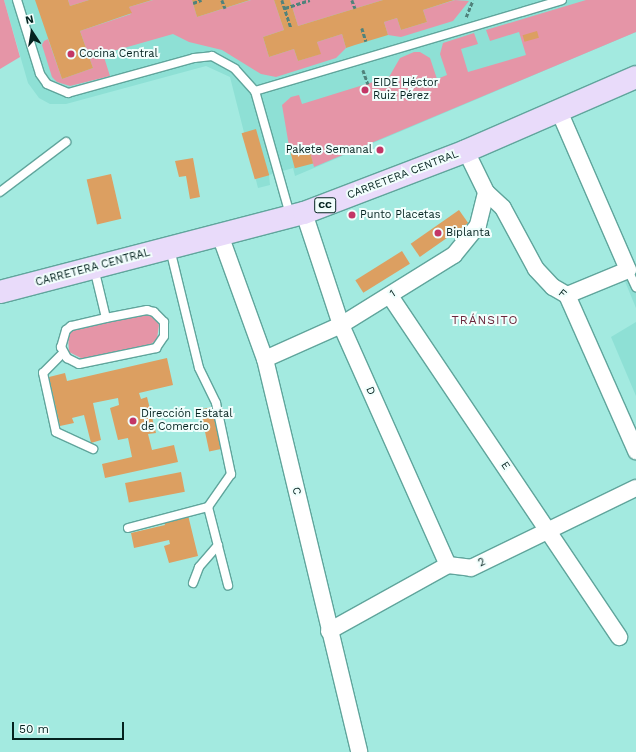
<!DOCTYPE html>
<meta charset="utf-8">
<style>
body{margin:0}
#map{position:relative;width:636px;height:752px;overflow:hidden;background:#a3eae0;font-family:"Work Sans",sans-serif}
div>[style]{position:absolute}
[style*='--x']{left:calc(var(--x)*1px);top:calc(var(--y)*1px);width:calc(var(--w)*1px);rotate:calc(var(--a)*1deg)}
.built>*{inset:0;background:#8ee0d5}
.green>*{inset:0;background:#e595a7}
.building>*{inset:0;background:#dc9f61;transform-origin:0 0}
.path>*{height:2.5px;margin-top:-1.25px;transform-origin:0;background:repeating-linear-gradient(90deg,#50827b 0 4px,transparent 0 6px)}
.roads{filter:drop-shadow(1px 0 #60a59c) drop-shadow(-1px 0 #60a59c) drop-shadow(0 1px #60a59c) drop-shadow(0 -1px #60a59c)}
.service>*{height:8px;margin:-4px;padding:0 4px;transform-origin:4px;border-radius:4px;background:#fff}
.minor>*{height:16px;margin:-8px;padding:0 8px;transform-origin:8px;border-radius:8px;background:#fff}
.primary>*{height:22px;margin:-11px;padding:0 11px;transform-origin:11px;border-radius:11px;background:#e9dbfa}
.dots>*{width:11px;height:11px;translate:-50% -50%;box-sizing:border-box;border:2px solid #f1fefc;border-radius:50%}
span{translate:-50% -50%;white-space:nowrap;text-align:center;line-height:1.15;-webkit-text-stroke:4px #f1fefc;paint-order:stroke}
.shield-label span{padding:1px 3px;background:#f1fefc;border:1px solid;border-radius:3px;-webkit-text-stroke-width:0}
.shield-label{font-size:10px;color:#04221f;font-weight:700}
.poi-label{font-size:11px;color:#04221f}
.left{translate:0 -50%;text-align:left}
.right{translate:-100% -50%;text-align:right}
.street-label{font-size:11px;color:#04221f}
.neighbourhood-label{font-size:12px;color:#6b263b;letter-spacing:1px}
.north{position:absolute;left:12px;top:12px;width:40px;height:40px;-webkit-text-stroke:3px #f1fefc;paint-order:stroke;rotate:348deg;font-size:11px;font-weight:700;line-height:16px;text-align:center;color:#04221f}
.north::after{content:'';display:block;margin:auto;width:14px;height:18px;background:#04221f;clip-path:polygon(50% 0,100% 100%,50% 72%,0 100%)}
.scale{position:absolute;left:12px;top:722px;width:112px;height:18px;box-sizing:border-box;border:2px solid #04221f;border-top:0;padding-left:5px;font-size:12px;line-height:14px;white-space:nowrap;color:#04221f;-webkit-text-stroke:3px #f1fefc;paint-order:stroke}
</style>
<div id="map">
<div class="built">
<i style="clip-path:polygon(4px 0,636px 0,636px 32px,295px 176px,293px 168px,269px 175px,270px 185px,258px 188px,230px 77px,206px 66px,66px 104px,50px 104px,39px 98px,28px 83px)"></i>
<i style="clip-path:polygon(636px 269px,636px 308px,624px 279px)"></i>
<i style="clip-path:polygon(636px 322px,636px 396px,611px 337px)"></i>
</div>
<div class="green">
<i style="clip-path:polygon(0 0,4px 0,20px 57px,0 69px)"></i>
<i style="clip-path:polygon(68px 0,89px 0,70px 6px)"></i>
<i style="clip-path:polygon(153px 0,192px 0,197px 17px,251px 0,274px 0,284px 30px,263px 37px,269px 57px,294px 49px,298px 61px,320px 54px,317px 42px,342px 34px,346px 48px,336px 58px,276px 77px,261px 74px,222px 50px,189px 42px,173px 34px,103px 54px,110px 76px,70px 86px,57px 82px,52px 77px,42px 45px,44px 41px,48px 39px,62px 79px,93px 68px,80px 31px,131px 14px,129px 7px)"></i>
<i style="clip-path:polygon(290px 0,383px 0,298px 26px)"></i>
<i style="clip-path:polygon(455px 0,469px 1px,453px 21px,401px 37px,388px 35px,384px 22px,397px 18px,401px 30px,427px 22px,423px 10px)"></i>
<i style="clip-path:polygon(586px 0,636px 0,636px 32px,314px 167px,309px 148px,290px 152px,282px 105px,291px 97px,299px 95px,302px 104px,389px 77px,400px 58px,414px 52px,420px 52px,430px 58px,437px 79px,447px 75px,440px 54px,443px 43px,474px 33px,478px 44px,461px 49px,468px 72px,526px 55px,519px 32px,490px 41px,486px 30px)"></i>
<i style="clip-path:polygon(143px 314px,154px 317px,159px 325px,157px 339px,150px 345px,83px 359px,69px 352px,68px 335px,76px 328px)"></i>
</div>
<div class="building">
<i style="clip-path:polygon(35px 0,68px 0,70px 6px,89px 0,152px 0,129px 7px,132px 13px,80px 31px,93px 68px,62px 79px)"></i>
<i style="clip-path:polygon(192px 0,250px 0,197px 17px)"></i>
<i style="clip-path:polygon(274px 0,290px 0,298px 26px,383px 0,454px 0,423px 10px,427px 22px,401px 30px,397px 18px,384px 22px,388px 35px,355px 45px,346px 48px,342px 34px,317px 42px,321px 54px,298px 61px,294px 49px,269px 57px,263px 37px,284px 30px)"></i>
<i style="left:537px;top:31px;width:7px;height:15px;rotate:74deg"></i>
<i style="left:256px;top:129px;width:48px;height:15px;rotate:74deg"></i>
<i style="left:309px;top:148px;width:16px;height:19px;rotate:75deg"></i>
<i style="clip-path:polygon(193px 158px,200px 197px,190px 199px,186px 176px,179px 177px,175px 161px)"></i>
<i style="left:111px;top:174px;width:46px;height:25px;rotate:77deg"></i>
<i style="left:459px;top:210px;width:16px;height:59px;rotate:55deg"></i>
<i style="left:402px;top:251px;width:15px;height:55px;rotate:58deg"></i>
<i style="clip-path:polygon(167px 358px,173px 385px,139px 393px,141px 399px,147px 397px,156px 433px,148px 434px,152px 450px,174px 445px,178px 462px,105px 478px,102px 464px,132px 457px,128px 438px,118px 440px,110px 408px,119px 405px,118px 398px,93px 403px,101px 440px,91px 443px,84px 415px,72px 418px,74px 423px,60px 426px,49px 377px,65px 373px,67px 381px)"></i>
<i style="left:212px;top:407px;width:43px;height:12px;rotate:78deg"></i>
<i style="left:181px;top:472px;width:20px;height:57px;rotate:79deg"></i>
<i style="clip-path:polygon(188px 515px,198px 556px,169px 563px,164px 546px,170px 544px,169px 540px,134px 548px,131px 533px,165px 525px,164px 521px)"></i>
</div>
<div class="path">
<i style="--x:222;--y:0;--w:9;--a:69"></i>
<i style="--x:282;--y:0;--w:29;--a:72"></i>
<i style="--x:352;--y:0;--w:9;--a:69"></i>
<i style="--x:193;--y:3;--w:9;--a:-21"></i>
<i style="--x:285;--y:8;--w:26;--a:-18"></i>
<i style="--x:466;--y:17;--w:18;--a:-68"></i>
<i style="--x:362;--y:28;--w:14;--a:73"></i>
<i style="--x:363;--y:70;--w:15;--a:70"></i>
</div>
<div class="roads">
<div class="service">
<i style="--x:17;--y:0;--w:77;--a:72.7"></i>
<i style="--x:40;--y:74;--w:12;--a:55"></i>
<i style="--x:47;--y:84;--w:23;--a:23"></i>
<i style="--x:68;--y:93;--w:131;--a:-15.5"></i>
<i style="--x:194;--y:58;--w:18;--a:-6"></i>
<i style="--x:212;--y:56;--w:26;--a:29"></i>
<i style="--x:235;--y:69;--w:30;--a:48"></i>
<i style="--x:255;--y:91;--w:320;--a:-16.5"></i>
<i style="--x:255;--y:91;--w:129;--a:74.2"></i>
<i style="--x:0;--y:192;--w:83;--a:-37.1"></i>
<i style="--x:170;--y:249;--w:122;--a:76.3"></i>
<i style="--x:199;--y:368;--w:39;--a:64"></i>
<i style="--x:216;--y:403;--w:73;--a:78.1"></i>
<i style="--x:231;--y:474;--w:40;--a:124.9"></i>
<i style="--x:94;--y:268;--w:51;--a:76.5"></i>
<i style="--x:106;--y:318;--w:36;--a:167"></i>
<i style="--x:71;--y:326;--w:6;--a:141"></i>
<i style="--x:66;--y:330;--w:18;--a:106"></i>
<i style="--x:61;--y:347;--w:13;--a:61"></i>
<i style="--x:67;--y:358;--w:13;--a:27"></i>
<i style="--x:79;--y:364;--w:79;--a:-11.7"></i>
<i style="--x:156;--y:348;--w:14;--a:-56"></i>
<i style="--x:164;--y:336;--w:14;--a:-90"></i>
<i style="--x:164;--y:322;--w:14;--a:-135"></i>
<i style="--x:154;--y:312;--w:7;--a:-164"></i>
<i style="--x:147;--y:310;--w:42;--a:169"></i>
<i style="--x:628;--y:270;--w:19;--a:65"></i>
<i style="--x:63;--y:353;--w:28;--a:135"></i>
<i style="--x:43;--y:373;--w:60;--a:77.6"></i>
<i style="--x:56;--y:432;--w:41;--a:24.7"></i>
<i style="--x:128;--y:528;--w:83;--a:-14.7"></i>
<i style="--x:208;--y:507;--w:81;--a:75.6"></i>
<i style="--x:193;--y:583;--w:17;--a:-69"></i>
<i style="--x:199;--y:567;--w:29;--a:-49"></i>
</div>
<div class="minor">
<i style="--x:559;--y:111;--w:173;--a:66.5"></i>
<i style="--x:628;--y:270;--w:66;--a:157.7"></i>
<i style="--x:466;--y:151;--w:46;--a:64"></i>
<i style="--x:486;--y:192;--w:23;--a:43"></i>
<i style="--x:503;--y:208;--w:69;--a:61.6"></i>
<i style="--x:536;--y:269;--w:25;--a:47"></i>
<i style="--x:553;--y:287;--w:16;--a:30"></i>
<i style="--x:567;--y:295;--w:171;--a:66.1"></i>
<i style="--x:304;--y:213;--w:118;--a:71.7"></i>
<i style="--x:341;--y:325;--w:263;--a:66"></i>
<i style="--x:220;--y:235;--w:132;--a:70.1"></i>
<i style="--x:265;--y:359;--w:404;--a:76.5"></i>
<i style="--x:390;--y:296;--w:411;--a:56.1"></i>
<i style="--x:265;--y:359;--w:83;--a:-24.1"></i>
<i style="--x:341;--y:325;--w:133;--a:-31.8"></i>
<i style="--x:454;--y:255;--w:38;--a:-51"></i>
<i style="--x:478;--y:225;--w:34;--a:-76"></i>
<i style="--x:329;--y:631;--w:136;--a:-29"></i>
<i style="--x:448;--y:565;--w:23;--a:7"></i>
<i style="--x:471;--y:568;--w:183;--a:-25.9"></i>
</div>
<div class="primary">
<i style="--x:0;--y:292;--w:314;--a:-14.6"></i>
<i style="--x:304;--y:213;--w:173;--a:-20.9"></i>
<i style="--x:466;--y:151;--w:185;--a:-23.5"></i>
</div>
</div>
<div class="dots">
<i style="left:71px;top:54px;background:#c33666"></i>
<i style="left:365px;top:90px;background:#c33666"></i>
<i style="left:380px;top:150px;background:#c33666"></i>
<i style="left:352px;top:215px;background:#c33666"></i>
<i style="left:438px;top:233px;background:#c33666"></i>
<i style="left:133px;top:421px;background:#c33666"></i>
</div>
<div class="shield-label">
<span style="left:325px;top:205px">CC</span>
</div>
<div class="poi-label">
<span class="left" style="left:79px;top:54px">Cocina Central</span>
<span class="left" style="left:373px;top:90px">EIDE Héctor<br>Ruiz Pérez</span>
<span class="right" style="left:372px;top:150px">Pakete Semanal</span>
<span class="left" style="left:360px;top:215px">Punto Placetas</span>
<span class="left" style="left:446px;top:233px">Biplanta</span>
<span class="left" style="left:141px;top:421px">Dirección Estatal<br>de Comercio</span>
</div>
<div class="street-label">
<span style="left:403px;top:175px;rotate:-21deg">CARRETERA CENTRAL</span>
<span style="left:93px;top:268px;rotate:-15deg">CARRETERA CENTRAL</span>
<span style="left:393px;top:294px;rotate:-32deg">1</span>
<span style="left:562px;top:294px;rotate:39deg">F</span>
<span style="left:370px;top:391px;rotate:66deg">D</span>
<span style="left:505px;top:466px;rotate:56deg">E</span>
<span style="left:296px;top:491px;rotate:77deg">C</span>
<span style="left:482px;top:563px;rotate:-26deg">2</span>
</div>
<div class="neighbourhood-label">
<span style="left:485px;top:321px">TRÁNSITO</span>
</div>
<div class="north">N</div>
<div class="scale">50 m</div>
</div>
